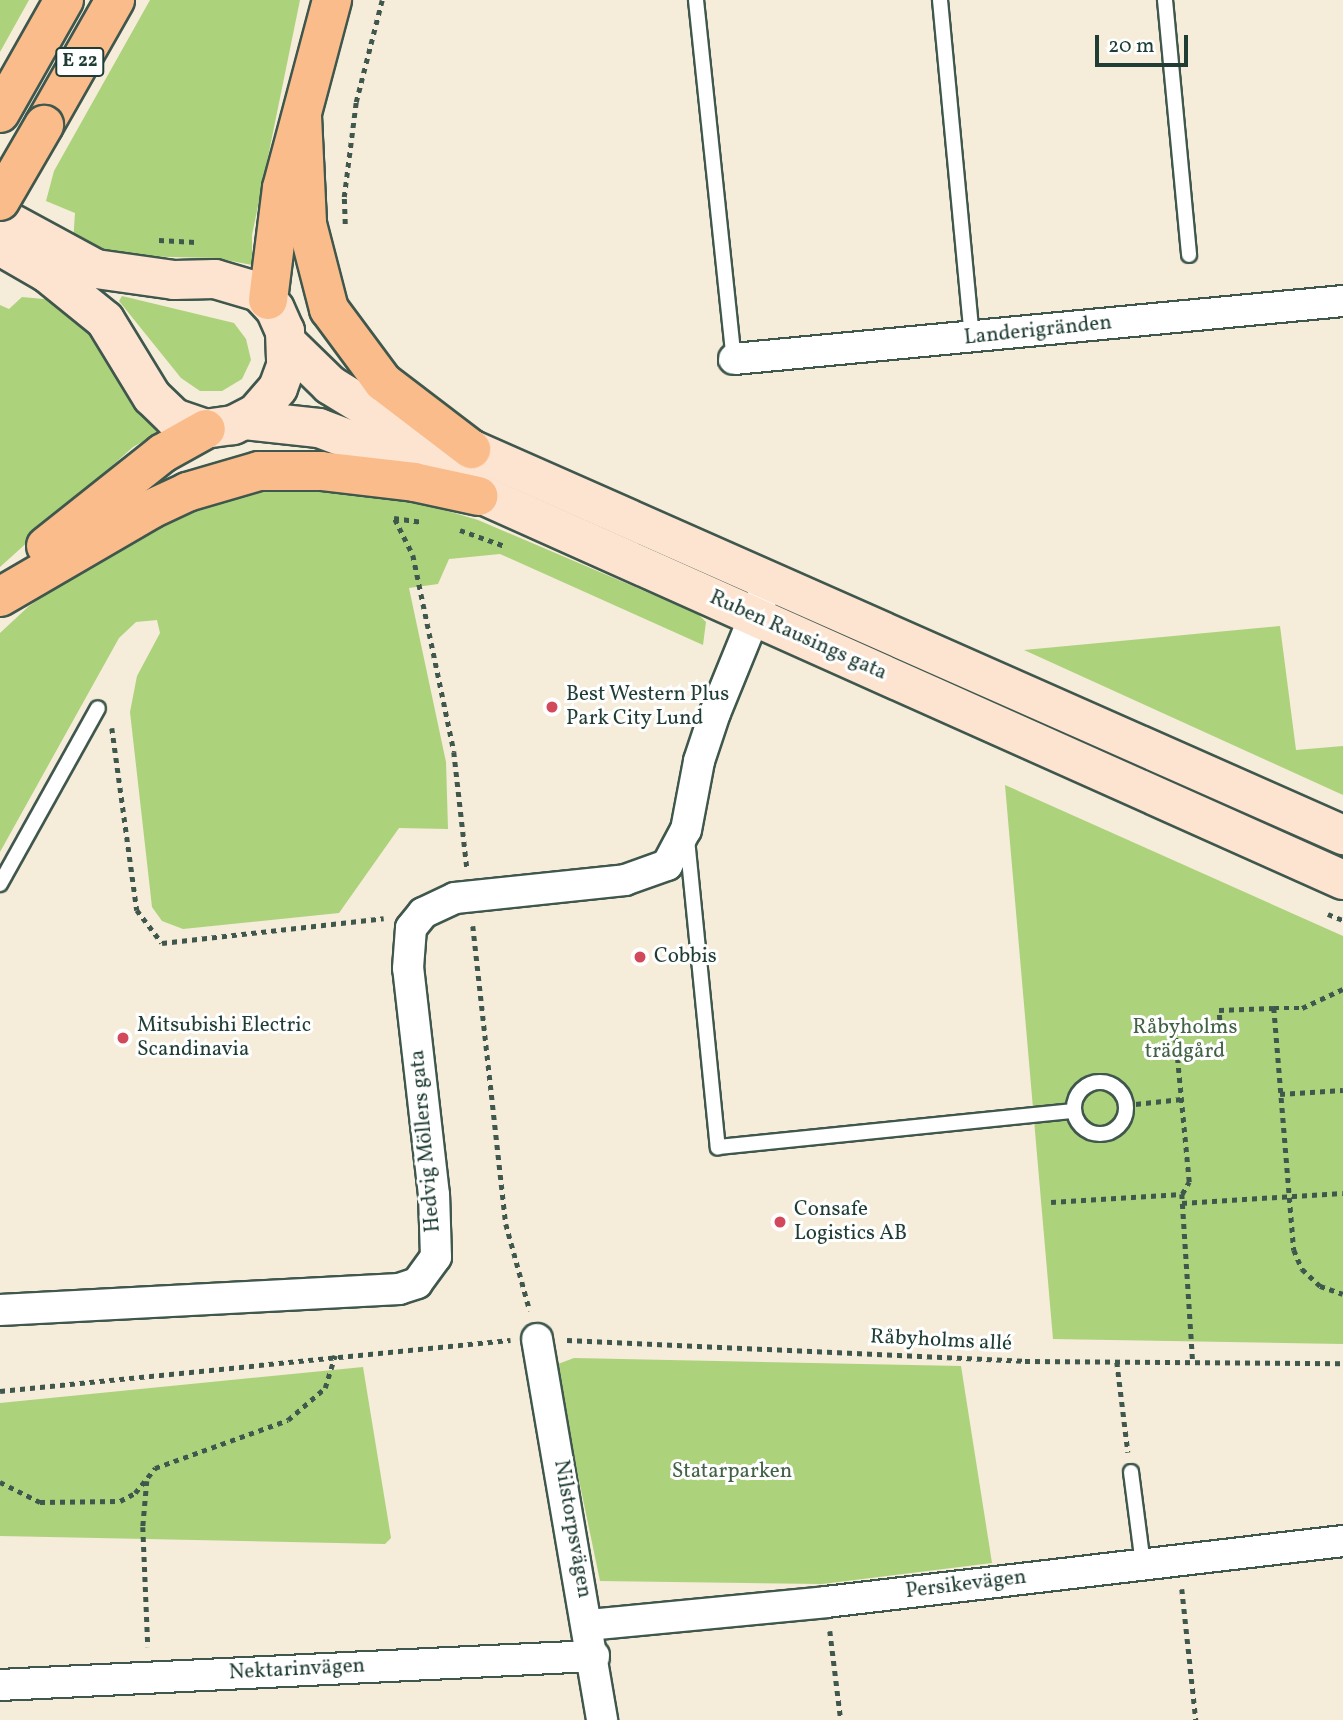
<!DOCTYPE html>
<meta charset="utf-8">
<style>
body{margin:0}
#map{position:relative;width:1343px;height:1720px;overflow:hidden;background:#f5ecd9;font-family:Vollkorn,serif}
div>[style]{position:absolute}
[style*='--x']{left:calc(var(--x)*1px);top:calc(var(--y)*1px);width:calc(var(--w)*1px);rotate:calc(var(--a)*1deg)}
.green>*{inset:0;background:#acd27c}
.path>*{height:4.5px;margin-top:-2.25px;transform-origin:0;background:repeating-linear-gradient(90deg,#3f574d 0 5px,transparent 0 10px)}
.roads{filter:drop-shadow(2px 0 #3f574d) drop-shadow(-2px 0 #3f574d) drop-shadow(0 2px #3f574d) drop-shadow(0 -2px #3f574d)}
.service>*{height:14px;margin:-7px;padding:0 7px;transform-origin:7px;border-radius:7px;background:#fff}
.service>.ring{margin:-7px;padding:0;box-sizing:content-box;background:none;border:14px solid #fff;border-radius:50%}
.minor>*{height:30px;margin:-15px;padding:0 15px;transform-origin:15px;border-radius:15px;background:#fff}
.secondary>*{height:38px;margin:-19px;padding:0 19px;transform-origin:19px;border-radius:19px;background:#fde4d1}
.motorway>*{height:38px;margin:-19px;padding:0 19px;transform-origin:19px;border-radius:19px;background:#fabc8b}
.bridges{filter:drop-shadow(2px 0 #3f574d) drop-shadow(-2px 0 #3f574d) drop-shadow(0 2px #3f574d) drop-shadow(0 -2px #3f574d)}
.motorway-bridge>*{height:38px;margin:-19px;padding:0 19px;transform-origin:19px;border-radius:19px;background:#fabc8b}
.dots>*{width:19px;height:19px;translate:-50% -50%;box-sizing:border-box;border:4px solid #fff;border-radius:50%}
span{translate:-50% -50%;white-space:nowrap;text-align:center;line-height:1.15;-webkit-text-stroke:6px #fff;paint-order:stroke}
.shield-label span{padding:2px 5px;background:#fff;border:2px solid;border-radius:5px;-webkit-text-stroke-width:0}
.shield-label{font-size:19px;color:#1f3d34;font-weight:700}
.street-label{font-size:21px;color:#1f3d34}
.poi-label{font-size:21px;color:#1f3d34}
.left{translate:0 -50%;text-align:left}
.park-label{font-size:21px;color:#426246}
.scale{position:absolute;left:1095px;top:35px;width:93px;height:32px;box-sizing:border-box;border:4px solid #1f3d34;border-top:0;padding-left:9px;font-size:21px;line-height:24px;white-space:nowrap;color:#1f3d34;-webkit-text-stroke:5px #fff;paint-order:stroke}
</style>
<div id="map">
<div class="green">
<i style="clip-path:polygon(0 0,29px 0,0 52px)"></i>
<i style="clip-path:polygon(150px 0,300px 0,252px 235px,252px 265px,216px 258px,130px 256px,73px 243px,75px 213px,46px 201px,54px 171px)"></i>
<i style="clip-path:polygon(122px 296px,234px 323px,246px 339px,251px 360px,242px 379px,222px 391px,200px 391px,181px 378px,119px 301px)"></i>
<i style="clip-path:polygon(22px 297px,65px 301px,99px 341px,132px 406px,161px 431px,133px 447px,0 567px,0 305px,9px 309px)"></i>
<i style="clip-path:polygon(271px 488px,393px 495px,478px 520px,698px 614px,706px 622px,703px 645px,500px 554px,449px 559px,438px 584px,409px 588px,446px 762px,448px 829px,399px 828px,339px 913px,183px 929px,162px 921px,152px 907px,130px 712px,137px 676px,160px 633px,157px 620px,136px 622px,119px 638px,0 852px,0 633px,29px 606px,130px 539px,231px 497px)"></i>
<i style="clip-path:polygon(1280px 626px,1296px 750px,1343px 746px,1343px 795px,1024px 650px)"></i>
<i style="clip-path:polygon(1005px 785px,1343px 936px,1343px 1344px,1053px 1339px)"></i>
<i style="clip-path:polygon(574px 1358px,961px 1366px,992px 1563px,822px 1584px,600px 1581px,558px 1379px,558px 1364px)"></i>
<i style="clip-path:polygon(363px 1367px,391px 1538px,385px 1544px,0 1536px,0 1403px)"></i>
</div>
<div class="path">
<i style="--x:345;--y:224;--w:27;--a:-92"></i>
<i style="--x:344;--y:197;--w:96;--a:-82.8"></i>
<i style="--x:356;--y:102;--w:105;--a:-75.7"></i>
<i style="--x:159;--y:240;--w:37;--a:3"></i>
<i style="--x:394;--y:518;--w:27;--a:8"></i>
<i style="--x:395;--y:519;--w:40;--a:63.4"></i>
<i style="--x:413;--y:555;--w:201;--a:78.2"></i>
<i style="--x:454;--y:752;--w:117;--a:83.6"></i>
<i style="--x:460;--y:530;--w:48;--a:19.6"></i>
<i style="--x:112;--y:728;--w:184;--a:82.2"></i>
<i style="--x:137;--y:910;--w:41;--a:52.9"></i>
<i style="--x:162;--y:943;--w:223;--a:-6.4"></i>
<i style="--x:1328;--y:914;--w:16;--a:22"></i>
<i style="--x:473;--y:926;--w:300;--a:83.7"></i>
<i style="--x:506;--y:1224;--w:90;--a:74.6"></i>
<i style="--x:1274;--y:1008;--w:28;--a:0"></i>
<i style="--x:1302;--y:1008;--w:45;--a:-24.9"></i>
<i style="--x:1280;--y:1094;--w:63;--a:-3.6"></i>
<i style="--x:1126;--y:1105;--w:56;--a:-6.1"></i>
<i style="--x:1182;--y:1194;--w:14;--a:-60"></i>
<i style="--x:1189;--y:1182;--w:150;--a:-95.4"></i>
<i style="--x:1175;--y:1033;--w:45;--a:-3.8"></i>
<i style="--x:1220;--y:1030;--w:20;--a:-93"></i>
<i style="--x:1219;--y:1010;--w:55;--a:-2.1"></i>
<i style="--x:1274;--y:1008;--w:243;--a:85.3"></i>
<i style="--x:1294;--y:1250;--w:21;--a:67"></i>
<i style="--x:1302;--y:1269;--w:25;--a:43"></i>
<i style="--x:1320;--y:1286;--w:24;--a:19"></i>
<i style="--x:1051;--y:1202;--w:131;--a:-3.5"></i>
<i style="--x:1182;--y:1194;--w:169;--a:86.3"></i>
<i style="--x:1182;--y:1203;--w:161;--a:-3.6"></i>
<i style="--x:567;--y:1340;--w:458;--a:2.6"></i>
<i style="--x:1025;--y:1361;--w:318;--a:0.4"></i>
<i style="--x:1117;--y:1362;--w:91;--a:83"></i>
<i style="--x:0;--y:1391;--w:513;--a:-5.71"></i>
<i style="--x:147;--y:1481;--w:46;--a:95"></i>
<i style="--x:143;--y:1527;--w:120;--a:87.6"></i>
<i style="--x:0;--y:1482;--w:45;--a:26.6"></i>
<i style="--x:40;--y:1502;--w:80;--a:-0.7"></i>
<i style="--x:120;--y:1501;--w:17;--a:-28"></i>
<i style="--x:135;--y:1493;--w:32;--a:-51"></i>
<i style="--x:155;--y:1468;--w:141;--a:-19.8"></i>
<i style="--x:288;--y:1420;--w:49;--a:-40.9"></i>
<i style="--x:325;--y:1388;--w:34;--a:-73"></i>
<i style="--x:1182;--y:1589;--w:132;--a:83.9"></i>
<i style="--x:830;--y:1631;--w:90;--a:83"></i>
</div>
<div class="roads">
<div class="service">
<i style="--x:696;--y:0;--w:361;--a:84"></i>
<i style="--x:940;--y:0;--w:339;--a:84.6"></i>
<i style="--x:1165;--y:0;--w:256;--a:84.6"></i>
<i style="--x:687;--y:839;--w:310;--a:84.3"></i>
<i style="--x:718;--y:1147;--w:358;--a:-5.8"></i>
<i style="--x:0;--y:884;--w:201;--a:-60.9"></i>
<i class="ring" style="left:1074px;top:1082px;width:38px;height:38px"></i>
<i style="--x:1131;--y:1472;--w:94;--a:82.6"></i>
</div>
<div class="minor">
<i style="--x:734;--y:359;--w:612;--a:-5.44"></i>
<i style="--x:0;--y:1310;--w:400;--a:-3"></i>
<i style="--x:399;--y:1289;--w:19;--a:-18"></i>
<i style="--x:417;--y:1283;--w:32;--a:-54"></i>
<i style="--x:436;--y:1257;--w:62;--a:-91.8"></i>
<i style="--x:434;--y:1195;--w:228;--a:-96.5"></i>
<i style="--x:408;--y:968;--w:40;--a:-85.7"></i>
<i style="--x:411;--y:928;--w:19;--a:-51"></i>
<i style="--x:423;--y:913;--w:35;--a:-25"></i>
<i style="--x:455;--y:898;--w:171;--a:-6"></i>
<i style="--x:625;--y:880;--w:45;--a:-19.7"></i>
<i style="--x:667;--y:865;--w:40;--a:-62"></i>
<i style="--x:686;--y:830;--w:70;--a:-79.3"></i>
<i style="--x:699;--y:761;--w:51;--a:-71.6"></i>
<i style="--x:715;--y:713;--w:124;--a:-67.8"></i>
<i style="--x:537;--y:1339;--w:387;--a:80.3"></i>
<i style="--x:589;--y:1625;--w:238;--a:-5.5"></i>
<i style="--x:826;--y:1602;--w:521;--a:-6.73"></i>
<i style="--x:0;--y:1685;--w:595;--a:-2.8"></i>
</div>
<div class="secondary">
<i style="--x:0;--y:217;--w:109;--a:28.4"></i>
<i style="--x:96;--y:269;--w:79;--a:8"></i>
<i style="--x:174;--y:280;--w:41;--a:-1.4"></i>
<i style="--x:215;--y:279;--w:46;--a:16.5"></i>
<i style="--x:259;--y:292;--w:23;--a:47"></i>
<i style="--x:275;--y:309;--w:24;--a:66"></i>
<i style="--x:285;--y:331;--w:35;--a:88"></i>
<i style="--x:286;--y:366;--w:23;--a:110"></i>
<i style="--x:278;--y:388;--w:35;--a:131"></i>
<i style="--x:255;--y:414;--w:25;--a:153"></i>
<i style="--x:233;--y:425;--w:27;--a:172"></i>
<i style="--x:206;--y:429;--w:34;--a:-161"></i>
<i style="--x:174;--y:418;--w:30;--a:-136"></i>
<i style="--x:152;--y:397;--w:90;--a:-121.4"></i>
<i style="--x:105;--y:320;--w:75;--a:-141"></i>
<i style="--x:47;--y:273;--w:54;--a:-150.1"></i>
<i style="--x:287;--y:343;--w:60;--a:44.3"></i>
<i style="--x:330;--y:385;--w:46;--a:31.6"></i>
<i style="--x:369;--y:409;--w:110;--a:21.4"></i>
<i style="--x:471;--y:449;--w:954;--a:23.88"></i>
<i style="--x:245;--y:420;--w:74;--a:6.2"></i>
<i style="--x:319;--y:428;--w:96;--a:20.7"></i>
<i style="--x:409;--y:462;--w:1023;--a:24.11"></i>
</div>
<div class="motorway">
<i style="--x:0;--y:113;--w:130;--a:-60.5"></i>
<i style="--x:302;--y:116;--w:108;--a:87.3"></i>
<i style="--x:307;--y:224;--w:88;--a:75.5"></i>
<i style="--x:329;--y:309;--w:91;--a:53.5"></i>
<i style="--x:383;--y:382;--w:111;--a:37.3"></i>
<i style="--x:44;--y:125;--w:144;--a:-60.4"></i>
<i style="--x:268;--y:300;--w:113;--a:-82.9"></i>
<i style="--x:282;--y:188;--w:195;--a:-75.1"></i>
<i style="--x:46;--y:546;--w:149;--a:-38.5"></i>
<i style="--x:163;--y:453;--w:49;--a:-29.2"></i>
<i style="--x:0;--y:597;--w:175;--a:-30.2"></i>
<i style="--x:151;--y:509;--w:40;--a:-25"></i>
<i style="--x:187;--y:492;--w:75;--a:-16.3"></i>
<i style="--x:259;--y:471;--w:62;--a:0"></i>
<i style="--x:321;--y:471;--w:94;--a:6.7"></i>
<i style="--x:414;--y:482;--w:66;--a:12.3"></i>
</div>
</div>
<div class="bridges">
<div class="motorway-bridge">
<i style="--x:0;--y:201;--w:88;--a:-59.9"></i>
</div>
</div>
<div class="dots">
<i style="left:552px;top:707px;background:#d1495b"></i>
<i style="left:640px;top:957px;background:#d1495b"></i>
<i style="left:123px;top:1038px;background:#d1495b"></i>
<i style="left:780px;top:1222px;background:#d1495b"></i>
</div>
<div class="shield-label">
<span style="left:80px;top:62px">E 22</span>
</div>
<div class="street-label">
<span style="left:1038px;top:331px;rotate:-6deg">Landerigränden</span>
<span style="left:798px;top:636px;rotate:24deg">Ruben Rausings gata</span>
<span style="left:426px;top:1141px;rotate:-95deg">Hedvig Möllers gata</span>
<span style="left:941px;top:1341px;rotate:3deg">Råbyholms allé</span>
<span style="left:572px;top:1529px;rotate:80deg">Nilstorpsvägen</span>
<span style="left:966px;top:1585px;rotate:-7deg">Persikevägen</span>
<span style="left:297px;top:1670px;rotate:-3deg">Nektarinvägen</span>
</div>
<div class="poi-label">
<span class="left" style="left:566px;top:707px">Best Western Plus<br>Park City Lund</span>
<span class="left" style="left:654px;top:957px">Cobbis</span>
<span class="left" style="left:137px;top:1038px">Mitsubishi Electric<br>Scandinavia</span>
<span class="left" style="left:794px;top:1222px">Consafe<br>Logistics AB</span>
</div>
<div class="park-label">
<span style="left:1185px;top:1040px">Råbyholms<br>trädgård</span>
<span style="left:732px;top:1472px">Statarparken</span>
</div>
<div class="scale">20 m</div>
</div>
